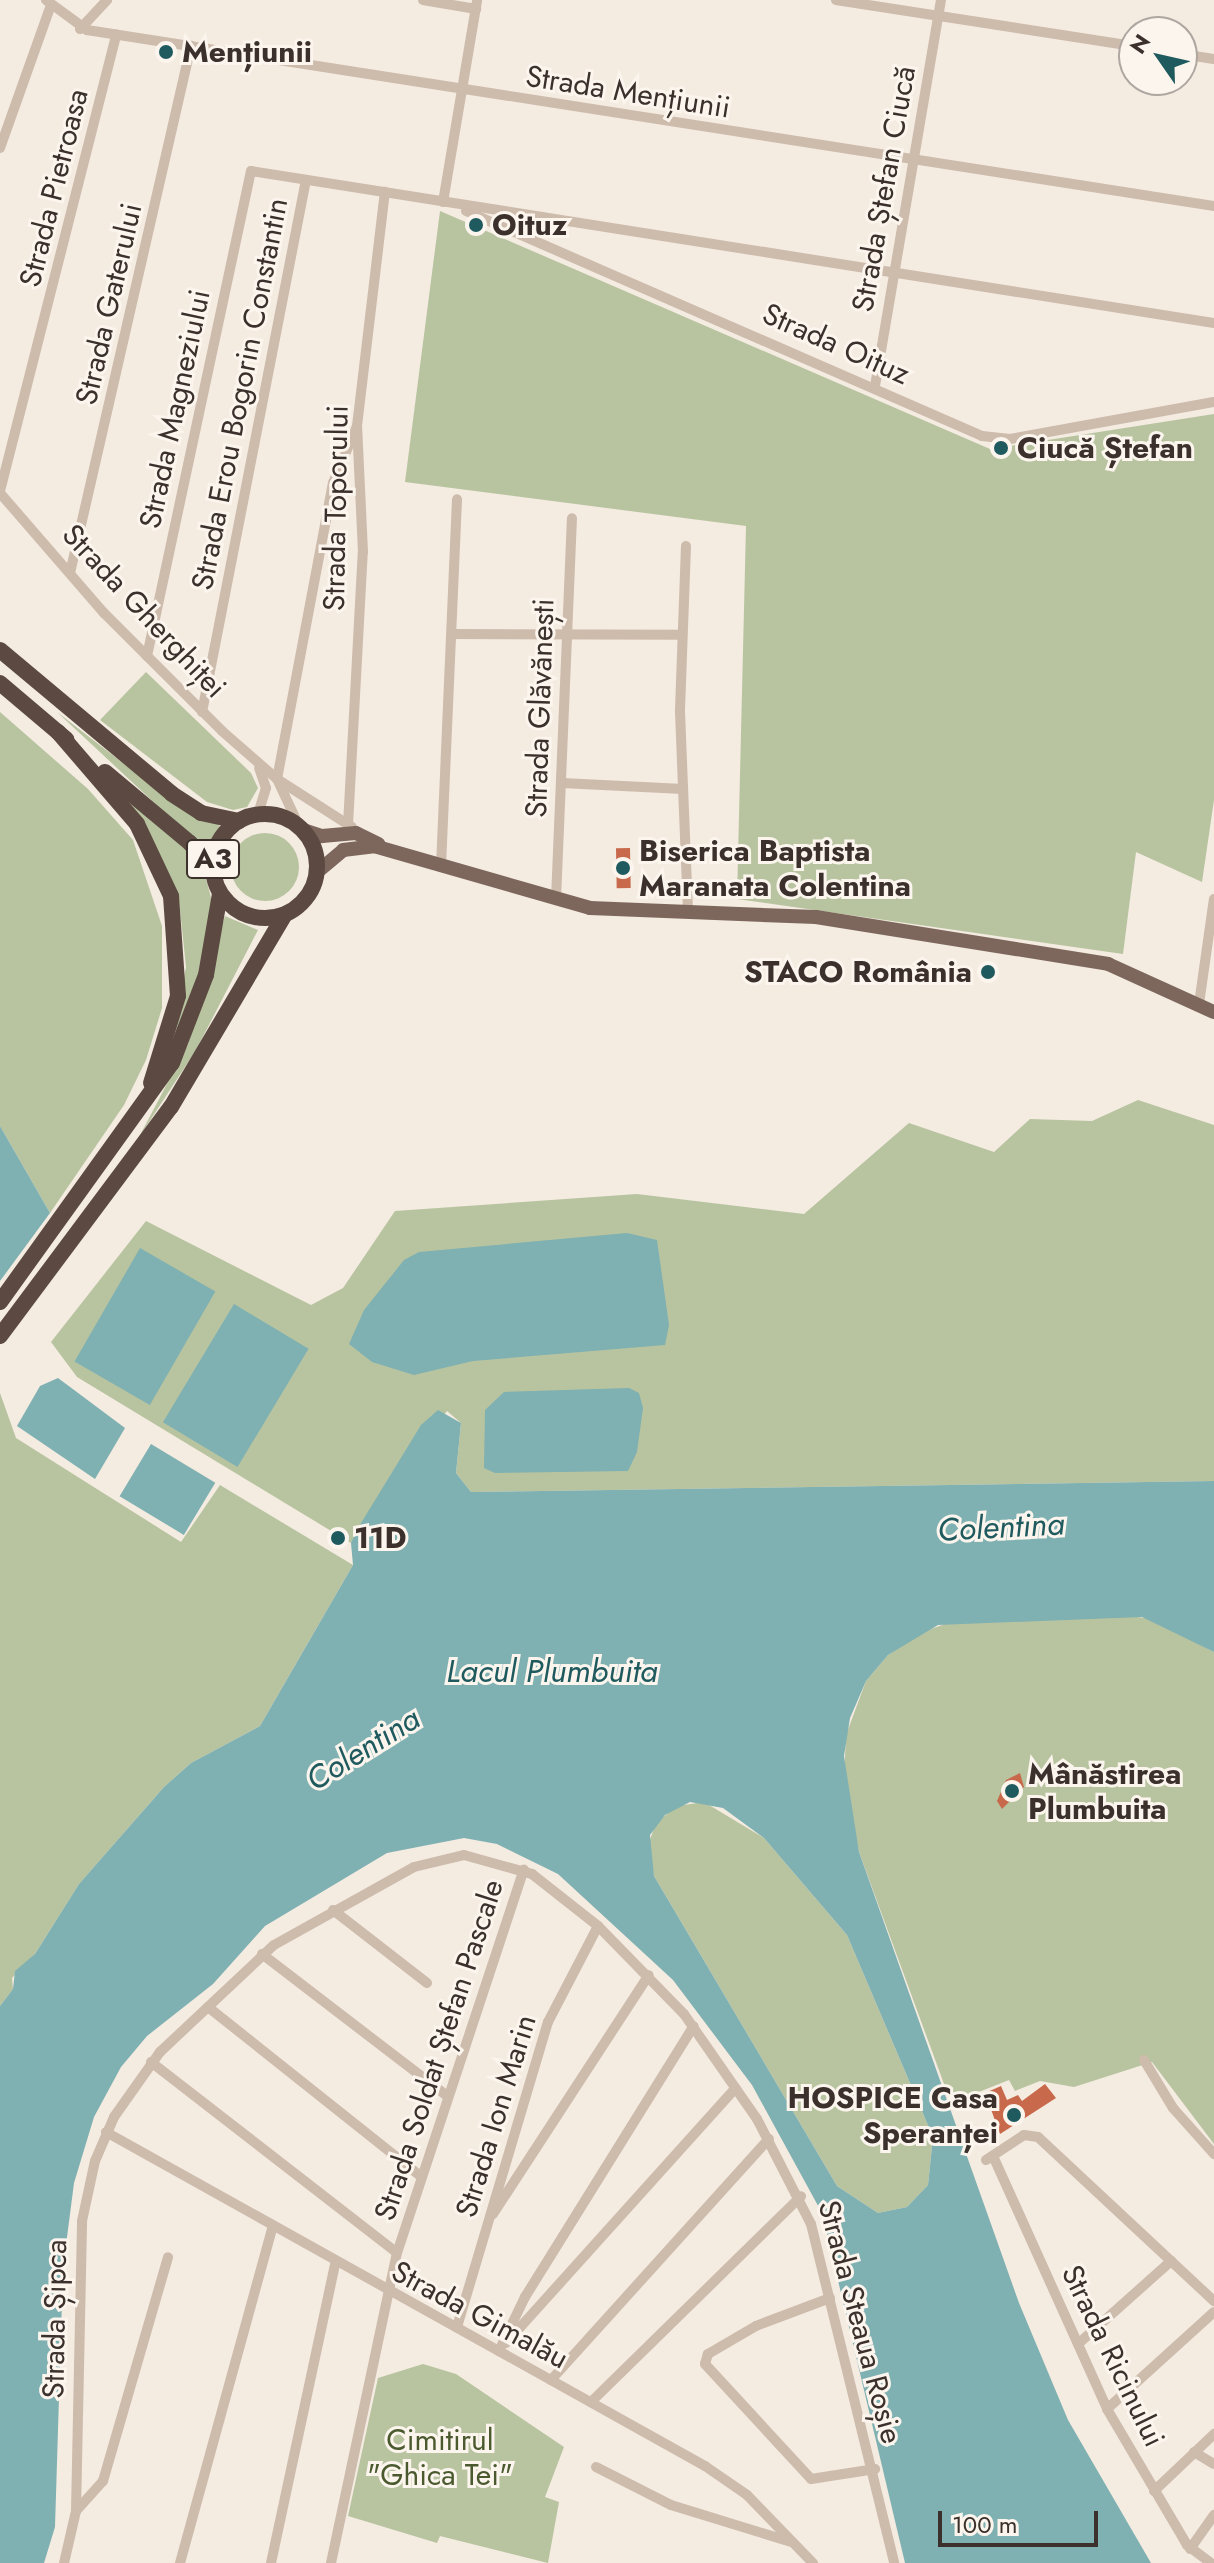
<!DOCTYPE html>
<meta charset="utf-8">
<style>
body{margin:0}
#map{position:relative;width:1214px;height:2563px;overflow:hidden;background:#f4ebe1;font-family:Jost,sans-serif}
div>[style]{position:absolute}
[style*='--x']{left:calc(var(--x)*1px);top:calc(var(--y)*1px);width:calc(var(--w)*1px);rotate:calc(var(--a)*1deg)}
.green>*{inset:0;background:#b8c4a0}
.round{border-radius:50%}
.water>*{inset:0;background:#7fb0b2;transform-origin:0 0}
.building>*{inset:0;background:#c8694b;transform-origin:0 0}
.minor>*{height:10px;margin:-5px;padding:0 5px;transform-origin:5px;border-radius:5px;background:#cdbbac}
.major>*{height:14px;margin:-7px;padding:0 7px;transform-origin:7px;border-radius:7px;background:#7d675c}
.highway>*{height:16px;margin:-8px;padding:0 8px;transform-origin:8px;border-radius:8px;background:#5c4a42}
.highway>.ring{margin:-8px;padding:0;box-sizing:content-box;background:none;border:16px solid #5c4a42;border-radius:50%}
.dots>*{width:22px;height:22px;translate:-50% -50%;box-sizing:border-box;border:4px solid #fbf5ee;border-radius:50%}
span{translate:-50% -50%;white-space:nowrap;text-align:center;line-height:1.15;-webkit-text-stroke:6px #fbf5ee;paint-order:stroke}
.shield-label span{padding:2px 6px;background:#fbf5ee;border:2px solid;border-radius:6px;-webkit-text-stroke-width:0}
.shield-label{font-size:28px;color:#3b302b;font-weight:700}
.poi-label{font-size:30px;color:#3b302b;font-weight:700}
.left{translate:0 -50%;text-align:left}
.right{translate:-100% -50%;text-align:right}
.street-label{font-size:30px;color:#3b302b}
.park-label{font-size:30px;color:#4a5a2e}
.water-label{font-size:32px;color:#1f5a5e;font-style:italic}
.north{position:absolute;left:1118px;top:16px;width:80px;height:80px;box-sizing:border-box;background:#fbf5ee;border:2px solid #aea6a0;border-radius:50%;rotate:304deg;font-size:22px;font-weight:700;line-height:32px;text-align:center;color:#3b302b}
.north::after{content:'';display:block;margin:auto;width:28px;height:36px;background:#1f5a5e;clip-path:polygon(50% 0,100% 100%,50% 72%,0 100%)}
.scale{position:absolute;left:938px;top:2511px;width:160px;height:36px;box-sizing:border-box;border:4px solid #3b302b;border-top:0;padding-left:10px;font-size:24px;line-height:28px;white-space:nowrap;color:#3b302b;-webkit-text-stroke:6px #fbf5ee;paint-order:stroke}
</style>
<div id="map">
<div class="green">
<i style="clip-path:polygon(440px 211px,990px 449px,1214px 414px,1214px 800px,1202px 882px,1136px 852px,1123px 954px,737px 899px,746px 526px,405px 482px)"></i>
<i style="clip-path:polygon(146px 672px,251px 773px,258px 788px,247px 807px,233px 810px,207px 802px,100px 720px)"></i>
<i style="clip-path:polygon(0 712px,88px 789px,133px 840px,162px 926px,162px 1008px,146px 1060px,124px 1105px,50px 1213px,0 1126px)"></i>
<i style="clip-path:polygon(57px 712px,137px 774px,220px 826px,206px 851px)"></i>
<i style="clip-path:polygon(120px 794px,186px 846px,203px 868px,212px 901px,204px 962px,169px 1056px,186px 967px,179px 900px,148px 830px)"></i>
<i class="round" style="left:231px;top:833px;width:68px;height:68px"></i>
<i style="clip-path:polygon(225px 916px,258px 930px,196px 1050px,138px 1139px,188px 1044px)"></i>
<i style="clip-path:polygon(1138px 1100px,1214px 1125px,1214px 1481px,471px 1492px,456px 1473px,461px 1423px,447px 1411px,351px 1543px,77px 1377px,51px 1342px,146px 1221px,311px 1305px,343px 1288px,395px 1211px,637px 1194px,804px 1214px,909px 1123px,994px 1152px,1030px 1119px,1092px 1121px)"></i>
<i style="clip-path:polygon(0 1393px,16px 1438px,181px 1542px,220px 1485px,353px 1565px,260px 1726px,191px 1763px,164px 1787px,79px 1884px,35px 1954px,12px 1978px,13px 1989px,0 2006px)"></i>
<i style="clip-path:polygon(1130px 1616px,1153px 1619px,1214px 1652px,1214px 2144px,1152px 2062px,1074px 2087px,1040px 2081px,1015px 2091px,1009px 2080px,951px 2103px,859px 1852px,844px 1780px,846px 1735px,866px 1681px,888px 1655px,922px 1632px,954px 1621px)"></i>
<i style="clip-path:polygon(704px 1802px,764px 1838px,847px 1935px,933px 2137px,928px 2185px,907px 2207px,878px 2213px,837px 2186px,654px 1876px,647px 1848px,656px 1823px,677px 1806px)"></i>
<i style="clip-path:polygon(423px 2364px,456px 2374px,564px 2447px,545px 2497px,559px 2502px,548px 2563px,440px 2536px,437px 2543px,348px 2516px,378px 2378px)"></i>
</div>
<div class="water">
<i style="clip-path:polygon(0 1126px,50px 1213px,0 1281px)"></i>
<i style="clip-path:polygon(627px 1233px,657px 1240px,669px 1325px,665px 1345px,473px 1361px,414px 1375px,372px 1362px,349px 1344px,364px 1310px,404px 1260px,419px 1252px)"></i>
<i style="left:140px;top:1248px;width:87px;height:131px;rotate:30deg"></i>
<i style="left:234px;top:1304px;width:87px;height:138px;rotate:31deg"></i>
<i style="clip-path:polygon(58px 1378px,125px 1428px,95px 1479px,17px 1426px,40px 1386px)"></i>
<i style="clip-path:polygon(629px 1388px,639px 1393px,643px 1408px,637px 1452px,628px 1471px,495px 1473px,484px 1468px,485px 1410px,504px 1392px)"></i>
<i style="clip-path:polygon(evenodd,438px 1410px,461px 1423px,456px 1473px,471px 1492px,1214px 1481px,1214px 1652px,1142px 1617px,938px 1625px,888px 1655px,866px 1681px,850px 1718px,844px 1756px,859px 1852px,1019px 2303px,1068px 2420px,1151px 2563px,905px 2563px,822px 2213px,752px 2085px,673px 1980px,558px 1874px,497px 1844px,464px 1838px,387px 1853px,265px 1926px,213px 1984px,147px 2036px,121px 2067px,94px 2117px,74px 2183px,63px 2268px,55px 2527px,44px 2563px,0 2563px,0 2006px,13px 1989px,15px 1971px,35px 1954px,79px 1884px,164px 1787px,191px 1763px,260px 1726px,353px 1565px,351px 1543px,358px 1528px,421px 1425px,438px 1410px,690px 1802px,723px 1808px,764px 1838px,847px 1935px,933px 2137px,928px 2185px,907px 2207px,878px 2213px,837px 2186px,654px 1876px,650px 1835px,665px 1815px,690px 1802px)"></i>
<i style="left:151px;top:1444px;width:75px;height:61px;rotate:31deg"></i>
</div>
<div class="building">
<i style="left:630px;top:848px;width:40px;height:14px;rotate:89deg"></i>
<i style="clip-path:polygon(1020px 1773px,1024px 1787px,1002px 1809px,997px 1801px,1006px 1780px)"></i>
<i style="clip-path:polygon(1045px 2084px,1056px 2098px,1000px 2134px,985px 2093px,1001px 2086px,1007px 2100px,1018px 2095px,1022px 2101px)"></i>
</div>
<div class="minor">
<i style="--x:46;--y:0;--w:51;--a:36.2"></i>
<i style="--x:87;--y:30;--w:1141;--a:8.88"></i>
<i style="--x:423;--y:0;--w:54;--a:9.6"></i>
<i style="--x:836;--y:0;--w:302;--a:8.8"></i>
<i style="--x:80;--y:29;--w:40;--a:-47"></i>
<i style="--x:1182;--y:54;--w:32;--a:9"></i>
<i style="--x:0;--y:148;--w:152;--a:-70.4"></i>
<i style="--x:443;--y:202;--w:205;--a:-80.4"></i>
<i style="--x:466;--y:211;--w:563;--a:23.56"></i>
<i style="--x:982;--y:436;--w:28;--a:6"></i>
<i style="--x:1010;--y:439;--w:207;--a:-10.3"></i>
<i style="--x:875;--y:386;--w:392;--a:-80.3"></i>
<i style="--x:0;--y:491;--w:471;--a:-75.7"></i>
<i style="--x:0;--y:493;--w:159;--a:49.1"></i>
<i style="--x:104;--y:613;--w:167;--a:45"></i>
<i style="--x:222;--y:731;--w:73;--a:41.1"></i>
<i style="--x:277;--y:779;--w:89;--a:32.6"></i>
<i style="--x:686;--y:546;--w:166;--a:92.1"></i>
<i style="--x:680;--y:712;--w:201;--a:87.7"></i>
<i style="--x:70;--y:573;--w:541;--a:-77.07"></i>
<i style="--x:452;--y:634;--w:230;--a:0.2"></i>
<i style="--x:147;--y:656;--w:496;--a:-77.9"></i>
<i style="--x:251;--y:171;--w:975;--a:8.97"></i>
<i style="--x:202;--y:712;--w:542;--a:-78.94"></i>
<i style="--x:277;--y:779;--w:301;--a:-79.3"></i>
<i style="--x:333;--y:483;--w:62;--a:-67.2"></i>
<i style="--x:277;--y:779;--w:52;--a:64.9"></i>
<i style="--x:562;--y:783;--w:121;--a:2.8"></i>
<i style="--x:258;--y:814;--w:27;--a:-73"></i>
<i style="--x:266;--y:788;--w:21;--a:-109"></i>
<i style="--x:348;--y:825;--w:273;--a:-86.9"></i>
<i style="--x:363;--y:552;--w:126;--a:-92.7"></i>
<i style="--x:357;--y:426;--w:236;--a:-83.2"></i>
<i style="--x:441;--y:866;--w:367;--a:-87.5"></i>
<i style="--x:556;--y:899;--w:381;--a:-87.6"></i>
<i style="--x:1199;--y:1004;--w:106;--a:-81.9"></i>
<i style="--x:333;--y:1910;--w:119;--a:37.8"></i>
<i style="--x:262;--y:1954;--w:233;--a:37.5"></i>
<i style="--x:208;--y:2007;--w:270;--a:38.5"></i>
<i style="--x:1144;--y:2060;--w:56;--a:58.9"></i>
<i style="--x:1173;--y:2108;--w:62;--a:48.3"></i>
<i style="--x:151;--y:2062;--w:311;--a:37.8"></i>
<i style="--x:106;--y:2132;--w:686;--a:29.14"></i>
<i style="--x:705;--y:2466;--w:51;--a:34.6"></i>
<i style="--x:747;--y:2495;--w:95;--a:45.9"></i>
<i style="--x:993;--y:2156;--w:277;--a:65.7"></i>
<i style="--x:1107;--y:2409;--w:158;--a:59.5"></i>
<i style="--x:1187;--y:2545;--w:30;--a:37"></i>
<i style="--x:986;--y:2160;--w:45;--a:-33.3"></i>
<i style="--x:1024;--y:2135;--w:14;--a:8"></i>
<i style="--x:1038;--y:2137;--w:241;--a:43"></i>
<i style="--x:493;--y:2214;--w:285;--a:-56.9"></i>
<i style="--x:830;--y:2298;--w:79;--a:159.3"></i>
<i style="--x:756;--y:2326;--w:56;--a:149.7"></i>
<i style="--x:708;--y:2354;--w:10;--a:107"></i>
<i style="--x:705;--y:2364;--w:156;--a:47.3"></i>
<i style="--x:811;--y:2479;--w:65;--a:-8.9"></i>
<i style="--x:457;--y:2327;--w:318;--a:-73.4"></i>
<i style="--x:548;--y:2022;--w:108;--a:-62.5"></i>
<i style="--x:506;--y:2343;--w:343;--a:-48"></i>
<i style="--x:1078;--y:2344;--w:125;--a:-41.7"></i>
<i style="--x:499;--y:2351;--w:60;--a:-64.3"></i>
<i style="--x:525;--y:2297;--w:319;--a:-58.1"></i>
<i style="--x:551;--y:2380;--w:325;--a:-47.9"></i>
<i style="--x:591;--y:2402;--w:294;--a:-44.4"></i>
<i style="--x:1107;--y:2409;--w:144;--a:-42.2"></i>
<i style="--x:1194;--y:2452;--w:23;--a:31"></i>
<i style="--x:596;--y:2467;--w:84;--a:26.9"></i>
<i style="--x:671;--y:2505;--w:126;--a:17.1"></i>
<i style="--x:1154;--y:2491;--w:83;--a:-43.5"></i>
<i style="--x:76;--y:2511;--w:40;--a:-48"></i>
<i style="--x:103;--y:2481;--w:233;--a:-73.8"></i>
<i style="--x:1190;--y:2549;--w:42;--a:-54.8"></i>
<i style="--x:64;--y:2563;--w:53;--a:-77"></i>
<i style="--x:76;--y:2511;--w:290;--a:-88.8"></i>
<i style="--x:82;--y:2221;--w:61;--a:-77.8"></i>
<i style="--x:95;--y:2161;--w:48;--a:-66.6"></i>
<i style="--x:114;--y:2117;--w:80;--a:-54.7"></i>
<i style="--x:160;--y:2052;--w:156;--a:-43.2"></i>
<i style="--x:274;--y:1945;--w:160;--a:-29.1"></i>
<i style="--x:414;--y:1867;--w:51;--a:-13.5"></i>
<i style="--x:464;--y:1855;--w:71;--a:15.6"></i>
<i style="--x:532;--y:1874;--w:84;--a:38.2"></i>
<i style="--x:598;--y:1926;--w:123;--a:45.7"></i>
<i style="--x:684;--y:2014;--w:128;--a:55.2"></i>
<i style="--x:757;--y:2119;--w:118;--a:62.8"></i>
<i style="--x:811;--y:2224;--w:349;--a:76.2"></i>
<i style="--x:180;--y:2563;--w:347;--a:-74.6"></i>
<i style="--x:271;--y:2563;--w:305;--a:-77.9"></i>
<i style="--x:331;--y:2563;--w:317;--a:-78"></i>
<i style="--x:397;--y:2253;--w:404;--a:-71.7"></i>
</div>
<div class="major">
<i style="--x:303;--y:830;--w:20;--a:18"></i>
<i style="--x:322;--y:836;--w:34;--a:-5"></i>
<i style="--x:356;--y:833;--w:25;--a:26"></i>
<i style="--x:316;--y:873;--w:35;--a:-40"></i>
<i style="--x:343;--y:850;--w:31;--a:-7"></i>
<i style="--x:374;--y:846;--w:225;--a:16"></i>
<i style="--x:590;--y:908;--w:226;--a:2.3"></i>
<i style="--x:816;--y:917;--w:296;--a:9.1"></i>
<i style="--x:1108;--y:964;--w:116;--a:24.4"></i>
</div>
<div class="highway">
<i style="--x:0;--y:650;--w:224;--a:39.9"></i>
<i style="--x:172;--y:794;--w:35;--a:33"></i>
<i style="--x:201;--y:813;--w:39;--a:12"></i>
<i style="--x:0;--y:683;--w:87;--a:40.3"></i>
<i style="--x:58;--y:732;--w:121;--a:49.3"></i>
<i style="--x:137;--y:824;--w:80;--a:64.7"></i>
<i style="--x:171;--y:896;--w:100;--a:86"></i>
<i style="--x:178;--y:996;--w:91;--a:107.2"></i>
<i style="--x:105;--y:772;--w:111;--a:39.9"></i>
<i style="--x:190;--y:843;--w:35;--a:50"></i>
<i class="ring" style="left:213px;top:814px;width:88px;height:88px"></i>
<i style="--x:0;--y:1302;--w:294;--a:-54.3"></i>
<i style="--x:172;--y:1063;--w:94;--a:-68.9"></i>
<i style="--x:206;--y:975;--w:82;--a:-80.2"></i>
<i style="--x:0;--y:1336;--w:286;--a:-53.3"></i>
<i style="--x:171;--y:1107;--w:224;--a:-59.4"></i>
</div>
<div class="dots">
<i style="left:166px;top:52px;background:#1f5a5e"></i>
<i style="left:476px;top:225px;background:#1f5a5e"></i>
<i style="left:1001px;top:448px;background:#1f5a5e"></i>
<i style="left:623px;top:868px;background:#1f5a5e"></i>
<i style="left:988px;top:972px;background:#1f5a5e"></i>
<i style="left:338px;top:1538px;background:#1f5a5e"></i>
<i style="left:1012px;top:1791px;background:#1f5a5e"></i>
<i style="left:1014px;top:2115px;background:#1f5a5e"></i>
</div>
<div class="shield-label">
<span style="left:213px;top:859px">A3</span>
</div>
<div class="poi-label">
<span class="left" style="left:182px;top:52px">Mențiunii</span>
<span class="left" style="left:492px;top:225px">Oituz</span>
<span class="left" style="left:1017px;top:448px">Ciucă Ștefan</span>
<span class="left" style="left:639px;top:868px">Biserica Baptista<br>Maranata Colentina</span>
<span class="right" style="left:972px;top:972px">STACO România</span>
<span class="left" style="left:354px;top:1538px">11D</span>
<span class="left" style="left:1028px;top:1791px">Mânăstirea<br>Plumbuita</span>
<span class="right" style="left:998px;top:2115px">HOSPICE Casa<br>Speranței</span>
</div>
<div class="street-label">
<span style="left:628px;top:92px;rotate:9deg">Strada Mențiunii</span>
<span style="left:54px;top:188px;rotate:-76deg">Strada Pietroasa</span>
<span style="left:884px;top:189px;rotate:-80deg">Strada Ștefan Ciucă</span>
<span style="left:109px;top:304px;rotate:-77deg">Strada Gaterului</span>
<span style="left:836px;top:344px;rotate:24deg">Strada Oituz</span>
<span style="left:240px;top:394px;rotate:-79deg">Strada Erou Bogorin Constantin</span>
<span style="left:175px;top:409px;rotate:-78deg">Strada Magneziului</span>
<span style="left:336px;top:508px;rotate:-89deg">Strada Toporului</span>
<span style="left:144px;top:611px;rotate:47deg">Strada Gherghiței</span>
<span style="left:540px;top:708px;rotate:-88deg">Strada Glăvănești</span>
<span style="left:439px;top:2050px;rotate:-72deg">Strada Soldat Ștefan Pascale</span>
<span style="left:496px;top:2116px;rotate:-73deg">Strada Ion Marin</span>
<span style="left:480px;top:2315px;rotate:28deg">Strada Gimalău</span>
<span style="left:55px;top:2319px;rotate:-89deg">Strada Șipca</span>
<span style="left:860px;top:2322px;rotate:75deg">Strada Steaua Roșie</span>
<span style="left:1113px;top:2356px;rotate:64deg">Strada Ricinului</span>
</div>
<div class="park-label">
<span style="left:440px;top:2457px">Cimitirul<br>"Ghica Tei"</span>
</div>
<div class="water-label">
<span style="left:1001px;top:1527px;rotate:-3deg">Colentina</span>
<span style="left:552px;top:1671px">Lacul Plumbuita</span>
<span style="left:363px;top:1749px;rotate:-32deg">Colentina</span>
</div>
<div class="north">N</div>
<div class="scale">100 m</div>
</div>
